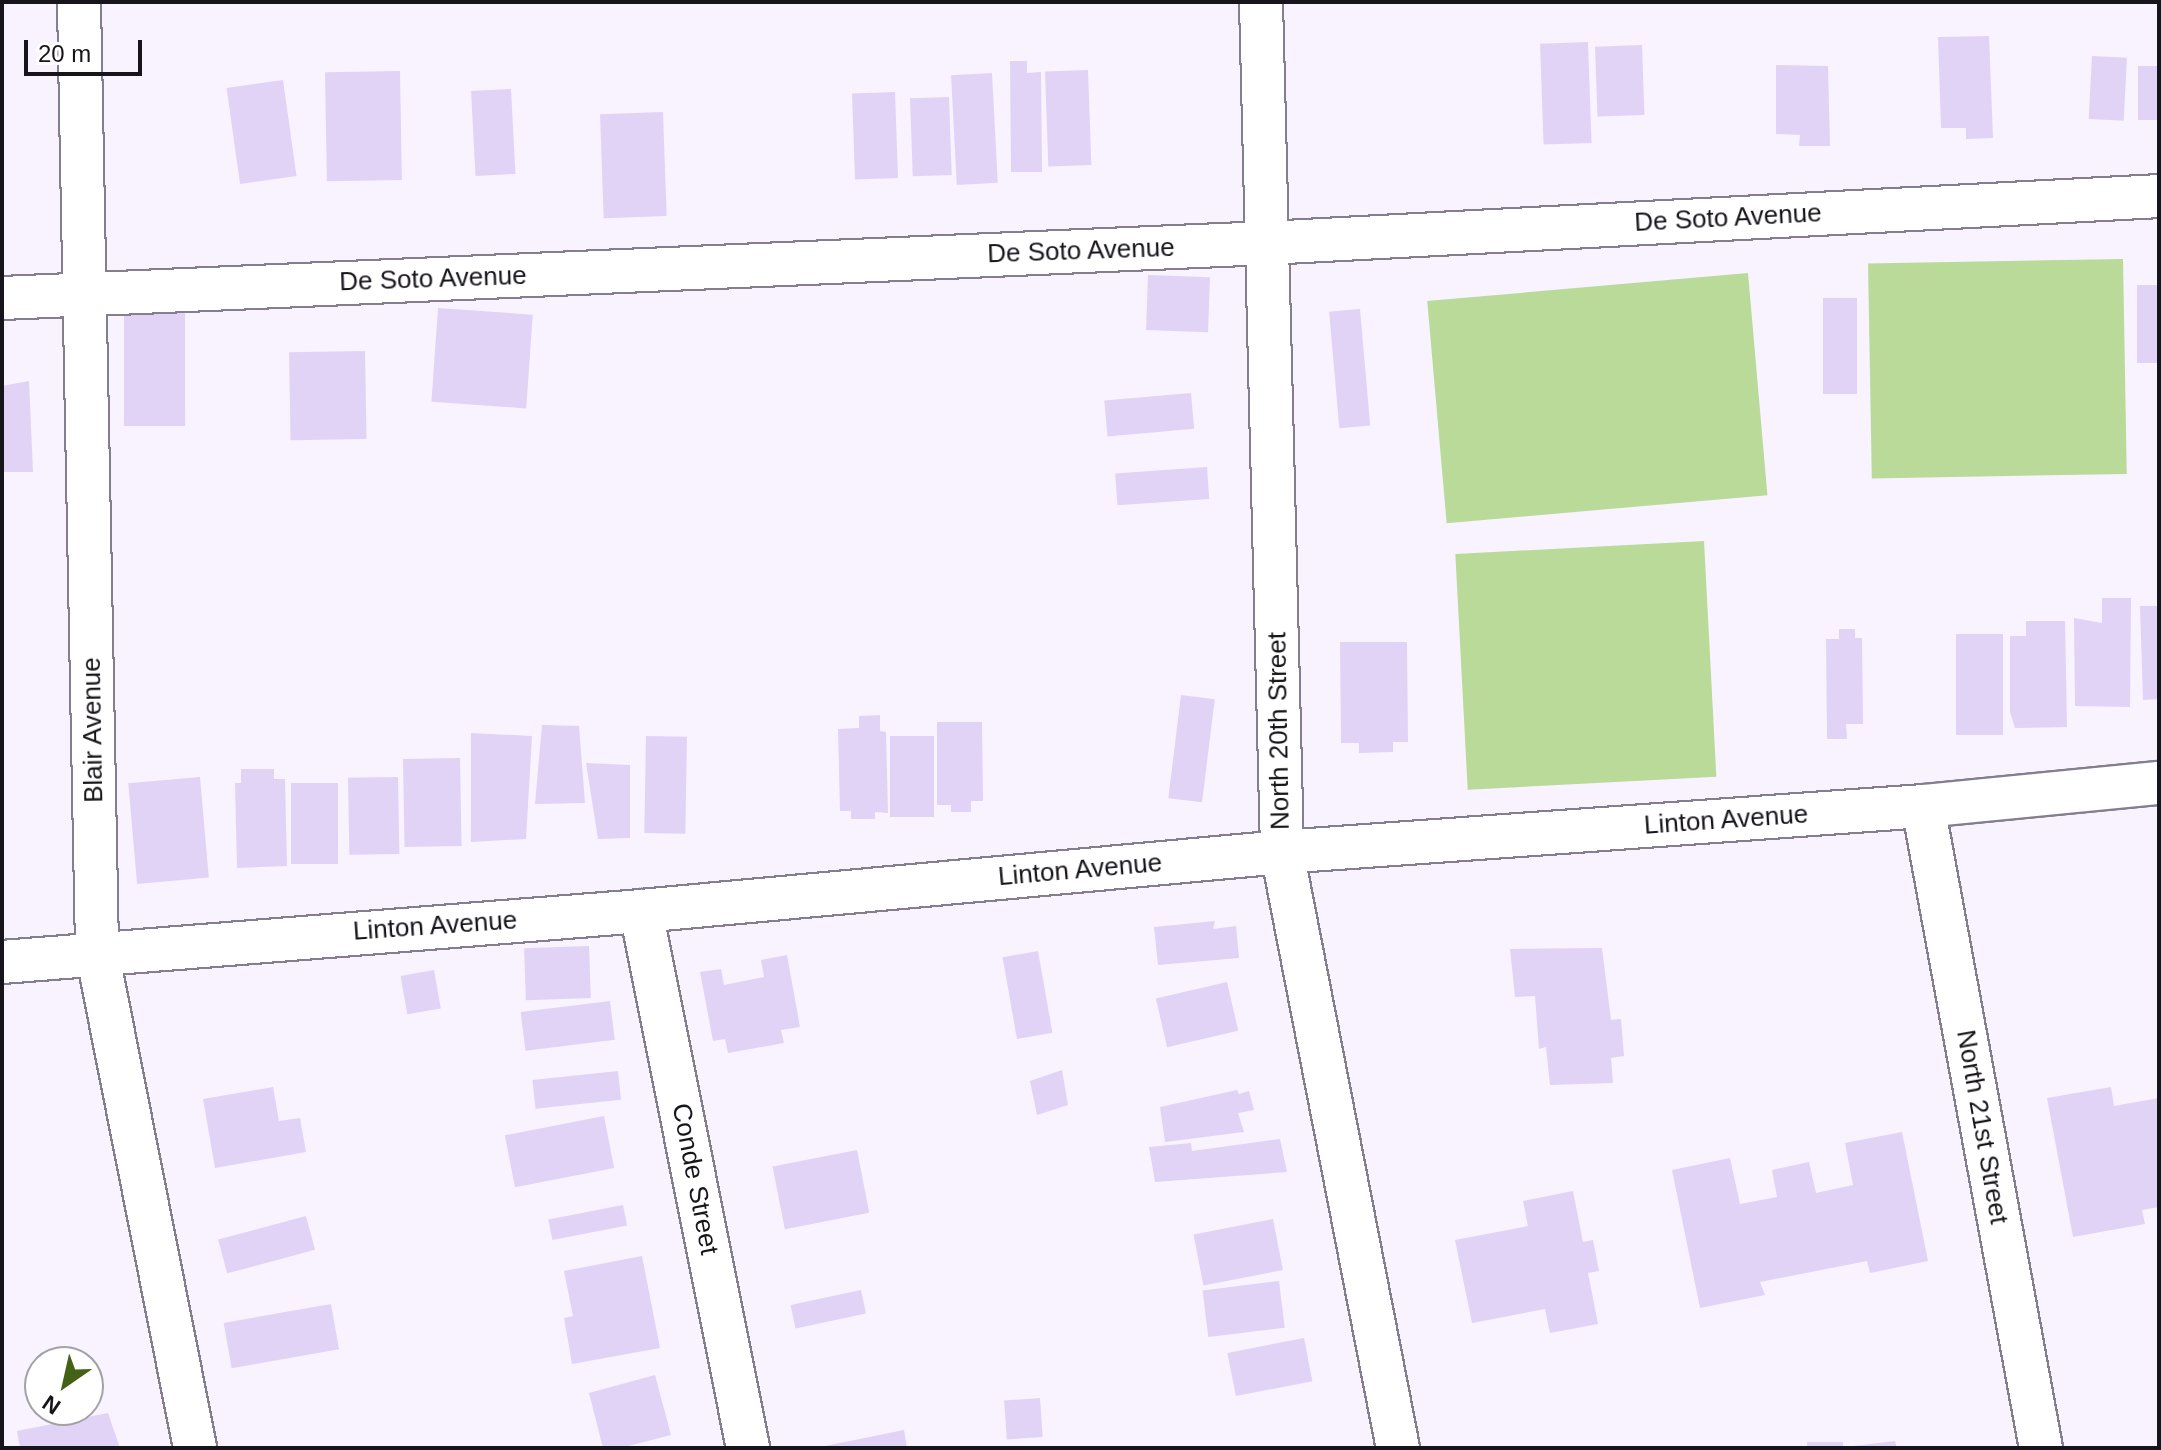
<!DOCTYPE html>
<style>
body{margin:0}
#map{position:relative;width:2161px;height:1450px;overflow:hidden;background:#f8f3ff;font-family:Helvetica,sans-serif}
div>[style]{position:absolute}
[style*='--x']{left:calc(var(--x)*1px);top:calc(var(--y)*1px);width:calc(var(--w)*1px);rotate:calc(var(--a)*1deg)}
.green>*{inset:0;background:#b9da98;transform-origin:0 0}
.building>*{inset:0;background:#e1d3f6;transform-origin:0 0}
.roads{filter:drop-shadow(2px 0 #857e8f) drop-shadow(-2px 0 #857e8f) drop-shadow(0 2px #857e8f) drop-shadow(0 -2px #857e8f)}
.minor>*{height:42px;margin:-21px;padding:0 21px;transform-origin:21px;border-radius:21px;background:#fff}
span{translate:-50% -50%;white-space:nowrap;text-align:center;line-height:1.15;-webkit-text-stroke:7px #fff;paint-order:stroke}
.street-label{font-size:26px;color:#17141b}
.frame{position:absolute;inset:0;border:4px solid #17141b;pointer-events:none}
.north{position:absolute;left:24px;top:1346px;width:80px;height:80px;box-sizing:border-box;background:#fff;border:2px solid #a2a1a4;border-radius:50%;rotate:214deg;font-size:22px;font-weight:700;line-height:32px;text-align:center;color:#17141b}
.north::after{content:'';display:block;margin:auto;width:28px;height:36px;background:#436216;clip-path:polygon(50% 0,100% 100%,50% 72%,0 100%)}
.scale{position:absolute;left:24px;top:40px;width:118px;height:36px;box-sizing:border-box;border:4px solid #17141b;border-top:0;padding-left:10px;font-size:24px;line-height:28px;white-space:nowrap;color:#17141b;-webkit-text-stroke:6px #fff;paint-order:stroke}
</style>
<div id="map">
<div class="green">
<i style="left:2123px;top:259px;width:215px;height:255px;rotate:89deg"></i>
<i style="left:1748px;top:273px;width:223px;height:322px;rotate:85deg"></i>
<i style="left:1704px;top:541px;width:236px;height:249px;rotate:87deg"></i>
</div>
<div class="building">
<i style="clip-path:polygon(1989px 36px,1993px 138px,1966px 139px,1966px 128px,1941px 128px,1938px 37px)"></i>
<i style="left:1588px;top:42px;width:101px;height:48px;rotate:88deg"></i>
<i style="left:1642px;top:45px;width:70px;height:47px;rotate:88deg"></i>
<i style="left:2092px;top:56px;width:35px;height:63px;rotate:3deg"></i>
<i style="clip-path:polygon(1010px 61px,1027px 61px,1027px 73px,1041px 72px,1042px 172px,1011px 172px)"></i>
<i style="clip-path:polygon(1776px 65px,1828px 66px,1830px 146px,1799px 146px,1800px 135px,1776px 134px)"></i>
<i style="left:2138px;top:66px;width:21px;height:54px"></i>
<i style="left:1088px;top:70px;width:95px;height:43px;rotate:88deg"></i>
<i style="left:400px;top:71px;width:109px;height:75px;rotate:89deg"></i>
<i style="left:992px;top:73px;width:110px;height:41px;rotate:87deg"></i>
<i style="left:283px;top:80px;width:97px;height:57px;rotate:82deg"></i>
<i style="left:511px;top:89px;width:85px;height:40px;rotate:87deg"></i>
<i style="left:895px;top:92px;width:86px;height:43px;rotate:88deg"></i>
<i style="left:949px;top:97px;width:78px;height:39px;rotate:88deg"></i>
<i style="left:663px;top:112px;width:104px;height:63px;rotate:88deg"></i>
<i style="left:1148px;top:275px;width:62px;height:55px;rotate:2deg"></i>
<i style="left:2137px;top:285px;width:22px;height:78px"></i>
<i style="left:1823px;top:298px;width:34px;height:96px"></i>
<i style="left:185px;top:304px;width:122px;height:61px;rotate:90deg"></i>
<i style="left:438px;top:308px;width:95px;height:94px;rotate:4deg"></i>
<i style="left:1360px;top:309px;width:117px;height:31px;rotate:85deg"></i>
<i style="left:365px;top:351px;width:88px;height:76px;rotate:89deg"></i>
<i style="clip-path:polygon(29px 381px,33px 472px,2px 472px,2px 386px)"></i>
<i style="left:1191px;top:393px;width:36px;height:87px;rotate:85deg"></i>
<i style="left:1207px;top:467px;width:32px;height:92px;rotate:86deg"></i>
<i style="clip-path:polygon(2102px 598px,2131px 598px,2130px 707px,2075px 706px,2074px 618px,2102px 623px)"></i>
<i style="clip-path:polygon(2140px 606px,2159px 606px,2159px 699px,2143px 700px)"></i>
<i style="clip-path:polygon(2026px 621px,2065px 621px,2067px 727px,2015px 728px,2010px 712px,2010px 636px,2026px 636px)"></i>
<i style="clip-path:polygon(1839px 629px,1855px 629px,1855px 638px,1862px 638px,1863px 724px,1846px 724px,1847px 739px,1827px 739px,1826px 639px,1839px 639px)"></i>
<i style="left:1956px;top:634px;width:47px;height:101px"></i>
<i style="clip-path:polygon(1340px 642px,1407px 642px,1408px 742px,1393px 742px,1393px 752px,1359px 753px,1359px 743px,1341px 743px)"></i>
<i style="left:1181px;top:695px;width:34px;height:104px;rotate:7deg"></i>
<i style="clip-path:polygon(880px 715px,880px 731px,886px 732px,888px 813px,875px 812px,875px 819px,851px 819px,851px 811px,840px 811px,838px 729px,859px 728px,859px 716px)"></i>
<i style="clip-path:polygon(937px 722px,982px 722px,983px 801px,971px 801px,971px 812px,951px 812px,951px 805px,937px 805px)"></i>
<i style="clip-path:polygon(542px 725px,579px 726px,585px 803px,535px 804px)"></i>
<i style="clip-path:polygon(471px 733px,532px 736px,526px 839px,471px 842px)"></i>
<i style="left:646px;top:736px;width:41px;height:97px;rotate:1deg"></i>
<i style="left:934px;top:736px;width:81px;height:44px;rotate:90deg"></i>
<i style="left:460px;top:758px;width:88px;height:57px;rotate:89deg"></i>
<i style="clip-path:polygon(586px 763px,630px 765px,630px 838px,598px 839px)"></i>
<i style="clip-path:polygon(241px 769px,274px 769px,274px 779px,285px 779px,287px 866px,237px 868px,235px 783px,241px 783px)"></i>
<i style="left:200px;top:777px;width:101px;height:72px;rotate:85deg"></i>
<i style="left:398px;top:777px;width:77px;height:50px;rotate:89deg"></i>
<i style="left:291px;top:783px;width:47px;height:81px"></i>
<i style="clip-path:polygon(1215px 921px,1213px 929px,1236px 926px,1239px 958px,1158px 965px,1154px 927px)"></i>
<i style="left:589px;top:946px;width:52px;height:65px;rotate:88deg"></i>
<i style="clip-path:polygon(1602px 948px,1611px 1020px,1621px 1019px,1624px 1056px,1611px 1058px,1613px 1083px,1550px 1085px,1546px 1047px,1539px 1049px,1535px 996px,1515px 997px,1510px 949px)"></i>
<i style="left:1038px;top:951px;width:83px;height:36px;rotate:80deg"></i>
<i style="clip-path:polygon(787px 955px,800px 1027px,781px 1030px,784px 1043px,728px 1053px,725px 1039px,713px 1041px,700px 972px,721px 969px,724px 985px,764px 977px,761px 960px)"></i>
<i style="left:434px;top:970px;width:39px;height:34px;rotate:80deg"></i>
<i style="left:1227px;top:982px;width:50px;height:73px;rotate:77deg"></i>
<i style="left:610px;top:1001px;width:39px;height:90px;rotate:83deg"></i>
<i style="clip-path:polygon(1062px 1070px,1068px 1105px,1037px 1115px,1030px 1081px)"></i>
<i style="left:618px;top:1071px;width:29px;height:86px;rotate:84deg"></i>
<i style="clip-path:polygon(273px 1087px,279px 1121px,300px 1118px,306px 1152px,215px 1168px,203px 1099px)"></i>
<i style="clip-path:polygon(2111px 1087px,2114px 1106px,2159px 1098px,2159px 1207px,2142px 1210px,2145px 1224px,2073px 1237px,2047px 1098px)"></i>
<i style="clip-path:polygon(1237px 1090px,1239px 1094px,1249px 1091px,1254px 1110px,1238px 1113px,1244px 1132px,1165px 1142px,1160px 1107px)"></i>
<i style="left:604px;top:1116px;width:53px;height:101px;rotate:79deg"></i>
<i style="clip-path:polygon(1902px 1132px,1928px 1261px,1870px 1273px,1867px 1261px,1760px 1282px,1765px 1295px,1700px 1308px,1672px 1170px,1730px 1158px,1740px 1204px,1777px 1197px,1772px 1170px,1809px 1162px,1816px 1193px,1853px 1185px,1845px 1143px)"></i>
<i style="clip-path:polygon(1280px 1139px,1287px 1172px,1155px 1182px,1149px 1147px,1191px 1143px,1192px 1151px)"></i>
<i style="left:857px;top:1150px;width:64px;height:86px;rotate:79deg"></i>
<i style="clip-path:polygon(1573px 1191px,1583px 1242px,1593px 1240px,1599px 1271px,1588px 1273px,1598px 1324px,1550px 1333px,1545px 1309px,1472px 1323px,1455px 1240px,1528px 1226px,1523px 1201px)"></i>
<i style="left:623px;top:1205px;width:21px;height:76px;rotate:79deg"></i>
<i style="left:306px;top:1216px;width:35px;height:91px;rotate:75deg"></i>
<i style="left:1273px;top:1219px;width:52px;height:81px;rotate:79deg"></i>
<i style="clip-path:polygon(642px 1256px,660px 1348px,572px 1364px,564px 1318px,573px 1316px,564px 1271px)"></i>
<i style="left:1279px;top:1281px;width:47px;height:77px;rotate:83deg"></i>
<i style="left:861px;top:1290px;width:24px;height:72px;rotate:78deg"></i>
<i style="left:331px;top:1304px;width:46px;height:109px;rotate:80deg"></i>
<i style="left:1304px;top:1338px;width:44px;height:78px;rotate:79deg"></i>
<i style="clip-path:polygon(655px 1375px,671px 1435px,621px 1448px,603px 1448px,589px 1393px)"></i>
<i style="left:1040px;top:1398px;width:39px;height:36px;rotate:86deg"></i>
<i style="clip-path:polygon(108px 1413px,120px 1448px,20px 1448px,17px 1431px)"></i>
<i style="clip-path:polygon(904px 1430px,907px 1448px,820px 1448px,820px 1447px)"></i>
<i style="clip-path:polygon(1895px 1441px,1897px 1448px,1853px 1448px,1853px 1446px)"></i>
<i style="left:1807px;top:1442px;width:36px;height:6px"></i>
</div>
<div class="roads">
<div class="minor">
<i style="--x:79;--y:2;--w:950;--a:88.91"></i>
<i style="--x:97;--y:952;--w:506;--a:78.82"></i>
<i style="--x:1261;--y:2;--w:850;--a:88.58"></i>
<i style="--x:1282;--y:852;--w:607;--a:78.99"></i>
<i style="--x:2;--y:298;--w:1265;--a:-2.49"></i>
<i style="--x:1266;--y:243;--w:894;--a:-3.01"></i>
<i style="--x:1923;--y:806;--w:653;--a:79.59"></i>
<i style="--x:641;--y:911;--w:548;--a:78.73"></i>
<i style="--x:2;--y:962;--w:641;--a:-4.56"></i>
<i style="--x:641;--y:911;--w:644;--a:-5.26"></i>
<i style="--x:1282;--y:852;--w:643;--a:-4.1"></i>
<i style="--x:1923;--y:806;--w:237;--a:-5.6"></i>
</div>
</div>
<div class="street-label">
<span style="left:1728px;top:218px;rotate:-3deg">De Soto Avenue</span>
<span style="left:1081px;top:251px;rotate:-2deg">De Soto Avenue</span>
<span style="left:433px;top:279px;rotate:-2deg">De Soto Avenue</span>
<span style="left:93px;top:730px;rotate:-91deg">Blair Avenue</span>
<span style="left:1279px;top:731px;rotate:-91deg">North 20th Street</span>
<span style="left:1726px;top:820px;rotate:-4deg">Linton Avenue</span>
<span style="left:1080px;top:870px;rotate:-5deg">Linton Avenue</span>
<span style="left:435px;top:926px;rotate:-4deg">Linton Avenue</span>
<span style="left:1982px;top:1127px;rotate:80deg">North 21st Street</span>
<span style="left:695px;top:1179px;rotate:79deg">Conde Street</span>
</div>
<div class="frame"></div>
<div class="north">N</div>
<div class="scale">20 m</div>
</div>
